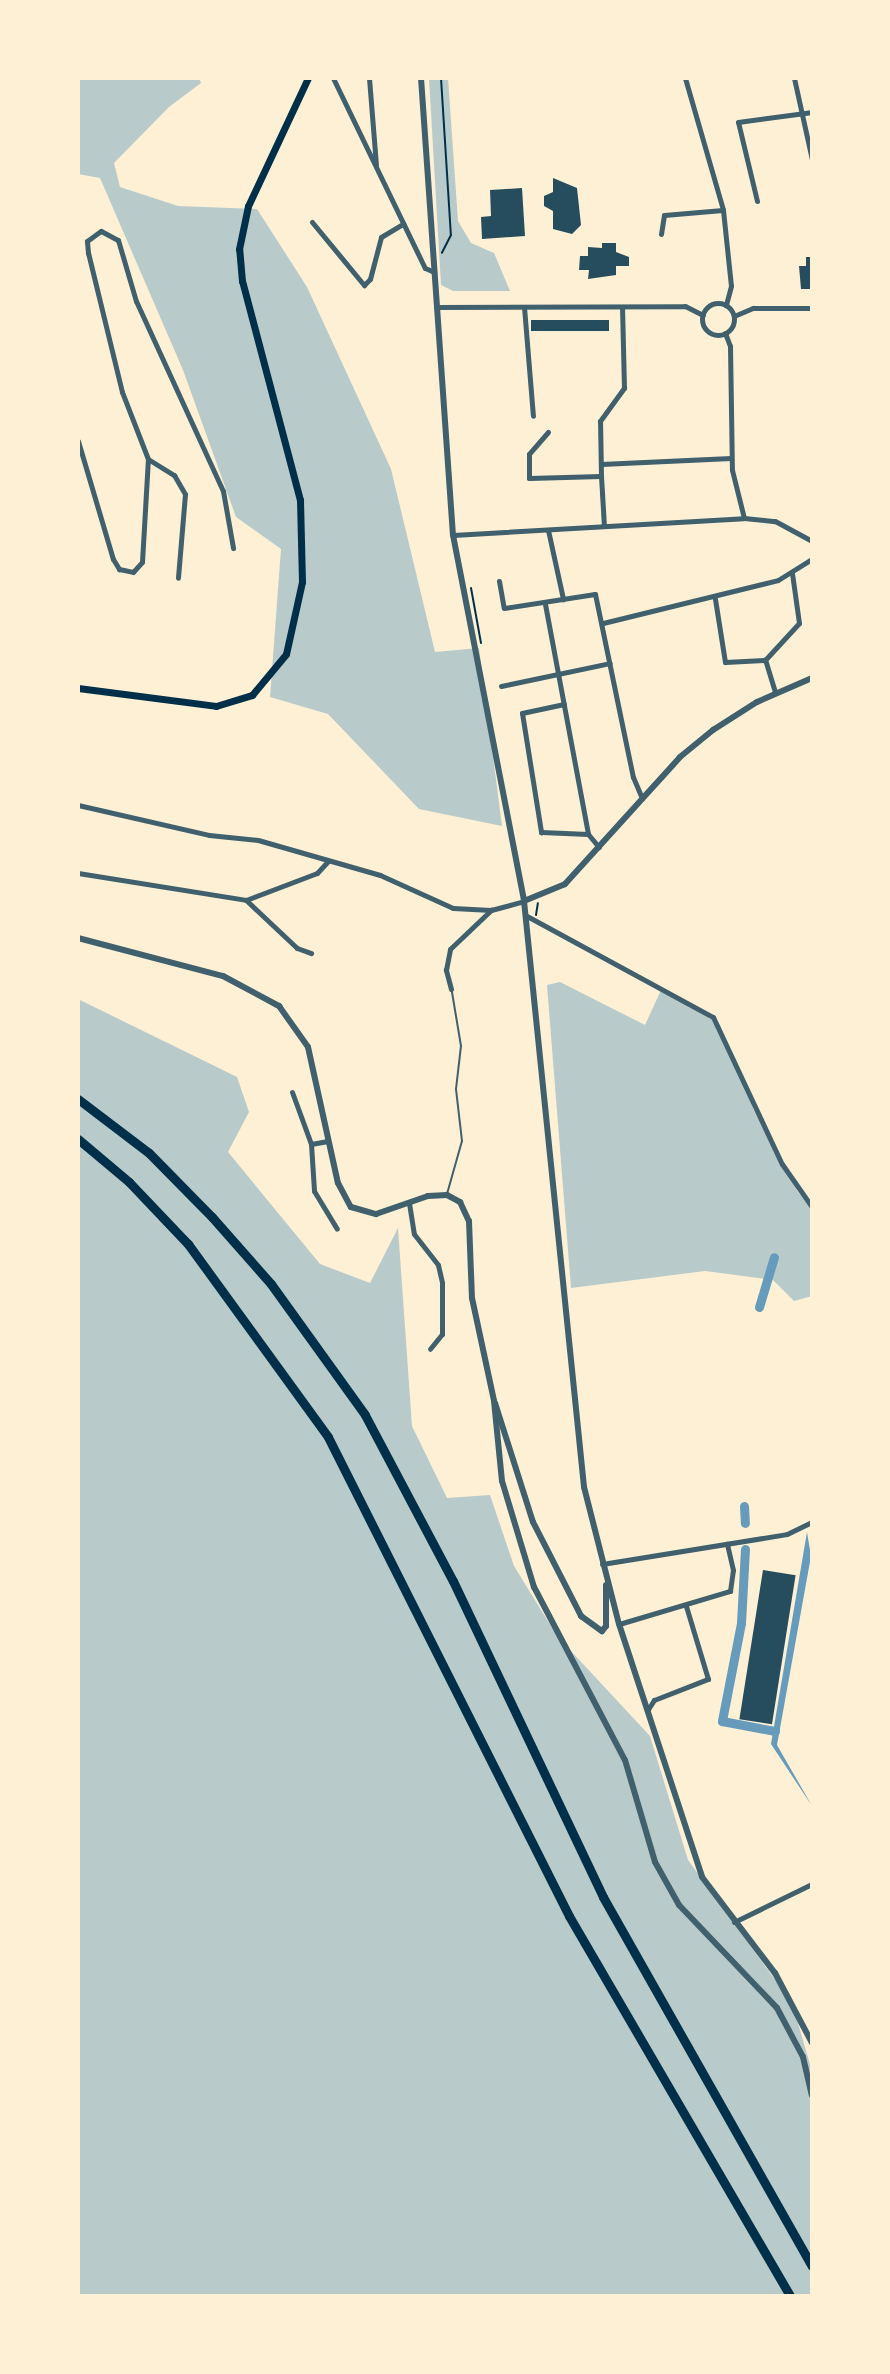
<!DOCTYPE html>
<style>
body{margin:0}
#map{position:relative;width:890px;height:2374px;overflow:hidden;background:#fdf0d5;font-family:"Noto Sans",sans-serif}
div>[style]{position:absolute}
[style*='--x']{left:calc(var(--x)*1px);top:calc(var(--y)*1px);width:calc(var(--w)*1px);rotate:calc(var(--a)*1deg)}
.green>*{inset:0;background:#b9caca}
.water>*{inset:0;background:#669bbc}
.canal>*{height:9px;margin:-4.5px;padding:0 4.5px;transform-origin:4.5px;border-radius:4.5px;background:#669bbc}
.building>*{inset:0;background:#264d5e;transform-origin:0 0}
.path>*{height:2px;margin:-1px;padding:0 1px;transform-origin:1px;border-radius:1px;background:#003049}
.service>*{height:2px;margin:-1px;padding:0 1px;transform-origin:1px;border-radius:1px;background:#3f606c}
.minor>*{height:5px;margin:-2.5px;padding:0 2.5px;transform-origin:2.5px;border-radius:2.5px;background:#3f606c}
.minor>.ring{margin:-2.5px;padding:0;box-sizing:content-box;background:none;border:5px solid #3f606c;border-radius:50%}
.tertiary>*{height:6px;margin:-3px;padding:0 3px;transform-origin:3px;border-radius:3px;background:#3f606c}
.secondary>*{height:7px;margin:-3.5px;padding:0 3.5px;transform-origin:3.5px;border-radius:3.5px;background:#003049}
.motorway>*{height:9px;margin:-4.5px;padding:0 4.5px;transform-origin:4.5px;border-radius:4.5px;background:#003049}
span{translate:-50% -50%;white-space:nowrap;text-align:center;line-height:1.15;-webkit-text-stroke:8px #fdf0d5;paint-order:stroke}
.frame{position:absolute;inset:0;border:80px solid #fdf0d5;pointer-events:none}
</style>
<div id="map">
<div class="green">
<i style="clip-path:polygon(78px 78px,199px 78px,201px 83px,169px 107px,114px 163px,120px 187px,178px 206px,257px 209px,307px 287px,391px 469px,435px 652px,479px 648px,502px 826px,419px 809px,328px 714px,270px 697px,281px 549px,236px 517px,183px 370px,100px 178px,78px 174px)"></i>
<i style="clip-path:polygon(429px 78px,448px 78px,458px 221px,471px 243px,494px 253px,510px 291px,453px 291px,441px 285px)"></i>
<i style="clip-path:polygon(560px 982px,645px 1025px,662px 988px,720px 1025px,754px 1111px,798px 1192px,812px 1207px,812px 1296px,794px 1301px,773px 1280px,705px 1271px,571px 1288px,547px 985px)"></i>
<i style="clip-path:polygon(78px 999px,237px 1077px,249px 1112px,228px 1152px,320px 1264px,370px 1283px,398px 1228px,412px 1426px,447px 1498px,490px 1495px,514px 1566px,557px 1636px,650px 1736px,688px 1860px,792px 2003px,812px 2071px,812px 2296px,78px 2296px)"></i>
</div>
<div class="water">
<i style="clip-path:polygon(807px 1532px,811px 1556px,777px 1745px,812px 1806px,771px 1744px)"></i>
</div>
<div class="canal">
<i style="--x:759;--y:1307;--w:52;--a:-73.3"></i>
<i style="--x:744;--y:1506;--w:17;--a:87"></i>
<i style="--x:745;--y:1549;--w:74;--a:93.1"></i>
<i style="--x:741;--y:1623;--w:100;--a:101"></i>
<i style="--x:722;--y:1721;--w:54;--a:10.7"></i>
</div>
<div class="building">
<i style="clip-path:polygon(553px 178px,577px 188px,581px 225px,572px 234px,553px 229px,553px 211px,544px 206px,544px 196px,553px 192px)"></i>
<i style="clip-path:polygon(522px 188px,525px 236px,482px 239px,481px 217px,491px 216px,490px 190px)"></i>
<i style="clip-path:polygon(602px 243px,616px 243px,616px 252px,629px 257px,629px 266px,616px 266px,616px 275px,588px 279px,589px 270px,579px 270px,580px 256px,588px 256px,588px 247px,602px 248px)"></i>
<i style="clip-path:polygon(806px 257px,812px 257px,812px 289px,801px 289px,799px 266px,806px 266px)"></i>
<i style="left:609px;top:320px;width:11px;height:78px;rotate:90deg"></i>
<i style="left:763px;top:1570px;width:33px;height:151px;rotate:9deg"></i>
</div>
<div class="path">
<i style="--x:441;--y:78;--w:157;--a:86.4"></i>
<i style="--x:451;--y:235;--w:20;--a:117"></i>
<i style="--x:471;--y:588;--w:56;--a:79.7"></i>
<i style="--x:536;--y:915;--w:12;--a:-81"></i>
</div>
<div class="service">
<i style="--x:447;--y:1194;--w:55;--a:-74.2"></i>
<i style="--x:462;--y:1141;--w:52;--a:-96.6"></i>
<i style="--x:456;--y:1089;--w:43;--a:-83.4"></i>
<i style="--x:461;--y:1046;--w:55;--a:-99.5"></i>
</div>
<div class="minor">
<i style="--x:333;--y:78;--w:211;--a:64.2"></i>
<i style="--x:425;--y:268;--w:10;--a:24"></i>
<i style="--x:369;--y:78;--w:87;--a:85.4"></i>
<i style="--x:685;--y:78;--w:137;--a:73.9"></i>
<i style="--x:723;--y:210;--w:76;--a:84"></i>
<i style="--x:731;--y:286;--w:20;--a:105"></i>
<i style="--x:794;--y:78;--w:84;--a:77.6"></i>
<i style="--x:757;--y:201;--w:81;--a:-103.5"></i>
<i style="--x:738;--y:122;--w:75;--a:-7.7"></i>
<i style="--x:312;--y:222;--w:82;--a:50.5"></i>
<i style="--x:364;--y:285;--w:8;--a:-45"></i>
<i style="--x:370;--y:279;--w:43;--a:-75.3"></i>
<i style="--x:381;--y:237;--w:26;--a:-31"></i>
<i style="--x:661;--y:234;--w:19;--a:-81"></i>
<i style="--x:664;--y:215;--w:59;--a:-4.8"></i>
<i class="ring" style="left:702px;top:303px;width:27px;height:27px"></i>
<i style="--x:436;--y:307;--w:249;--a:-0.2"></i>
<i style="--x:685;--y:306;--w:20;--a:27"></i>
<i style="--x:524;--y:307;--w:109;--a:85.3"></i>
<i style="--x:734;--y:316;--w:21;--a:-23"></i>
<i style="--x:753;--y:308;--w:59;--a:0"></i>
<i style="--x:725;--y:333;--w:14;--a:69"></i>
<i style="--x:730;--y:346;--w:124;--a:89.1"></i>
<i style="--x:732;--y:470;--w:49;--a:76"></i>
<i style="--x:548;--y:432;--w:29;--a:131"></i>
<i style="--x:529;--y:454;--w:24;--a:90"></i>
<i style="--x:529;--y:478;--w:72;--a:-1.6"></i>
<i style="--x:601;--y:476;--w:50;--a:86.6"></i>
<i style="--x:78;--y:441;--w:123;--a:73.5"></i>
<i style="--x:113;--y:559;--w:12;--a:59"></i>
<i style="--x:119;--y:569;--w:14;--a:12"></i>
<i style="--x:133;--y:572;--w:13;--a:-48"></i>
<i style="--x:142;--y:562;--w:103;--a:-86.7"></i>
<i style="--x:148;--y:459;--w:72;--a:-111.2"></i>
<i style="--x:122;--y:392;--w:143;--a:-103.7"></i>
<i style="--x:88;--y:253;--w:12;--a:-95"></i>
<i style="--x:87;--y:241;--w:17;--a:-36"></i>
<i style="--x:101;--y:231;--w:19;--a:28"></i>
<i style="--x:118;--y:240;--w:64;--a:73.6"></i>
<i style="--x:136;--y:301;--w:209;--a:65.4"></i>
<i style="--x:223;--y:491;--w:58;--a:80"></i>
<i style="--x:148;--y:459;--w:31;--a:32"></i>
<i style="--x:174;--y:475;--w:22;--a:60"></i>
<i style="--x:185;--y:494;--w:84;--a:94.8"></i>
<i style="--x:601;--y:464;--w:130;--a:-2.6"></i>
<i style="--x:812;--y:472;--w:9;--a:90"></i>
<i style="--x:601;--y:476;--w:55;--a:-91"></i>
<i style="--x:600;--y:421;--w:41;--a:-54"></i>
<i style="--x:624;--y:388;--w:81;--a:-91.4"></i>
<i style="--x:548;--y:530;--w:71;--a:77.7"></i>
<i style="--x:453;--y:535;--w:291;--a:-3.3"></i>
<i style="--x:744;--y:518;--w:31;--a:6"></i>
<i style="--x:775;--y:521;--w:42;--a:28.4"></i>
<i style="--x:499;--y:581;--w:27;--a:80"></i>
<i style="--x:504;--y:608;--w:92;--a:-8.7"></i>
<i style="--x:595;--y:594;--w:187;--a:78.3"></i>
<i style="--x:633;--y:777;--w:23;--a:67"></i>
<i style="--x:715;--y:599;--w:64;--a:81"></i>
<i style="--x:725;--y:662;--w:40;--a:-2.9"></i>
<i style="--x:545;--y:604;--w:234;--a:79.4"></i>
<i style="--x:588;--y:834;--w:17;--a:50"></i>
<i style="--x:603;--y:623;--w:180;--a:-13.8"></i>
<i style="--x:778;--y:580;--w:40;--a:-32"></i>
<i style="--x:501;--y:686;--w:111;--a:-11.9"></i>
<i style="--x:775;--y:692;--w:34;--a:-107"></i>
<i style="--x:765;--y:660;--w:50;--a:-47.4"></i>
<i style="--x:799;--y:623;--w:50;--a:-98"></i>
<i style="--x:564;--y:704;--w:43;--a:167.9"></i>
<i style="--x:522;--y:713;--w:121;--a:80.9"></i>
<i style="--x:541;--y:832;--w:47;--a:2.4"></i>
<i style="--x:78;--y:805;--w:134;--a:12.9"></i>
<i style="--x:209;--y:835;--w:49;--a:5.8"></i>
<i style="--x:258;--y:840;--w:127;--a:16"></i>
<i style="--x:380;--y:875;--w:80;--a:24.3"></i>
<i style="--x:453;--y:908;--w:38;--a:3"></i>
<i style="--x:491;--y:910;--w:34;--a:-15"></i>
<i style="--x:78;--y:873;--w:170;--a:9.1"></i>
<i style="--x:246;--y:900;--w:76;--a:-20.8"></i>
<i style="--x:317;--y:873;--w:16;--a:-47"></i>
<i style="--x:246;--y:900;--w:70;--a:43.3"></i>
<i style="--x:297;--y:948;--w:15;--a:20"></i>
<i style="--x:525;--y:915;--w:214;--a:28.5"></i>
<i style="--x:713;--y:1017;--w:162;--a:64.9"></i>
<i style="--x:782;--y:1164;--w:52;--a:55.1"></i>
<i style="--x:451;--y:989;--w:20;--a:-105"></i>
<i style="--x:446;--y:970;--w:21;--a:-79"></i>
<i style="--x:450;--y:949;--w:57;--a:-43.6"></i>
<i style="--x:292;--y:1092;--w:55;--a:69.9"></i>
<i style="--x:311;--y:1144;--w:47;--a:86.3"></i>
<i style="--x:314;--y:1191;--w:44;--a:58.8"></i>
<i style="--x:311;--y:1144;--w:17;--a:-10"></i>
<i style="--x:409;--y:1203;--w:31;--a:81"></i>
<i style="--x:414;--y:1234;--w:39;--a:52"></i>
<i style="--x:438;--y:1265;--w:18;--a:77"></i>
<i style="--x:442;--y:1283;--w:51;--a:90"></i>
<i style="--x:442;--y:1334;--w:19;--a:129"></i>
<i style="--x:602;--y:1564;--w:187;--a:-9.2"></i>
<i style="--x:787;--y:1534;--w:28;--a:-26"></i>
<i style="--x:619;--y:1624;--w:116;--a:-16.6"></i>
<i style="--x:730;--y:1591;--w:21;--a:-82"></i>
<i style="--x:733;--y:1570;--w:27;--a:-103"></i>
<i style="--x:647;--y:1711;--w:13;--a:-58"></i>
<i style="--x:654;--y:1700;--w:58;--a:-21.3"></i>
<i style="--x:708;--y:1679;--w:76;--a:-106.8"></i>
<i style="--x:734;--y:1922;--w:87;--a:-26"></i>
</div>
<div class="tertiary">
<i style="--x:421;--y:78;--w:458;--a:86"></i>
<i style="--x:453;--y:535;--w:373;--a:79"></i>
<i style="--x:524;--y:901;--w:589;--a:84.15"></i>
<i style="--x:584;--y:1487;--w:141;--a:75.7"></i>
<i style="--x:619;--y:1624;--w:266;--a:71.8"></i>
<i style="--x:702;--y:1877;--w:121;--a:52.8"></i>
<i style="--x:775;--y:1973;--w:79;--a:62.1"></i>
<i style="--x:524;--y:901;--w:44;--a:-22.5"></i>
<i style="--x:565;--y:884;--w:171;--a:-47.8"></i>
<i style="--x:680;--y:757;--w:43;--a:-39.3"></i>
<i style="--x:713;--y:730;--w:52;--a:-32.5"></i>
<i style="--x:757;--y:702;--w:60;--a:-23.6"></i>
<i style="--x:78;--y:938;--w:150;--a:14.7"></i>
<i style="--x:223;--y:976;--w:64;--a:28.2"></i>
<i style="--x:279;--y:1006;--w:50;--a:54.7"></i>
<i style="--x:308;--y:1047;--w:139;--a:77.6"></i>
<i style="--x:338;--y:1183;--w:27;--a:62"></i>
<i style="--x:351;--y:1207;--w:26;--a:16"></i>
<i style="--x:376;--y:1214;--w:55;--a:-19.1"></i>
<i style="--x:428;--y:1196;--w:19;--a:-3"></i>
<i style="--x:447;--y:1195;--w:15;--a:28"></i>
<i style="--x:460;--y:1202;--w:21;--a:65"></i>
<i style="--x:469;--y:1221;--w:77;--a:87.8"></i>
<i style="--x:472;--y:1298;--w:105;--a:77.9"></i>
<i style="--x:494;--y:1401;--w:80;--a:84.3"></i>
<i style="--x:502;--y:1481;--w:111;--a:73.2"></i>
<i style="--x:534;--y:1587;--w:195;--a:62.3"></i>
<i style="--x:625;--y:1760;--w:106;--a:73.6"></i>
<i style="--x:655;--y:1862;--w:49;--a:60.8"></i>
<i style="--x:679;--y:1905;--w:142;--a:46.4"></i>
<i style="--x:777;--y:2008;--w:55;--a:62"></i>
<i style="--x:803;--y:2057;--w:39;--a:77"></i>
<i style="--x:495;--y:1403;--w:125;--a:72.3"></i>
<i style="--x:533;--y:1522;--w:106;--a:62.9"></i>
<i style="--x:581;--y:1616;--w:26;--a:36"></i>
<i style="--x:602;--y:1631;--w:6;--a:-51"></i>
<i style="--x:606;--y:1626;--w:41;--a:-90"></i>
</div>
<div class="secondary">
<i style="--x:78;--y:688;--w:139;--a:7.4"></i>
<i style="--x:216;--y:706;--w:38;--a:-17"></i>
<i style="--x:252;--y:695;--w:53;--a:-50.3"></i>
<i style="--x:286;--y:654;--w:74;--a:-77.5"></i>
<i style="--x:302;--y:582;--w:82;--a:-91.4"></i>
<i style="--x:300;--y:500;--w:227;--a:-104.8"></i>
<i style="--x:242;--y:281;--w:32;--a:-95"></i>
<i style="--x:239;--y:249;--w:44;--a:-78.2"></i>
<i style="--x:248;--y:206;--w:141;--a:-64.9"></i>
</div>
<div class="motorway">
<i style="--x:78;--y:1099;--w:89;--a:37.3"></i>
<i style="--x:149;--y:1153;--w:90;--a:45.5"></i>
<i style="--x:212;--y:1217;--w:89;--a:48.6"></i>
<i style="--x:271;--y:1284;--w:161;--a:54.3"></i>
<i style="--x:365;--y:1415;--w:188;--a:62.1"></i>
<i style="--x:453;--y:1581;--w:350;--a:64.6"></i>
<i style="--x:603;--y:1897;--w:424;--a:60.5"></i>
<i style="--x:78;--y:1139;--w:67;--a:40.1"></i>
<i style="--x:129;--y:1182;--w:86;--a:46.4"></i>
<i style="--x:188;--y:1244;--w:238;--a:54"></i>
<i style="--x:328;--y:1437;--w:536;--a:63.29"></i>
<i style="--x:569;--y:1916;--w:440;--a:59.8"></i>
</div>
<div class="frame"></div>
</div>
